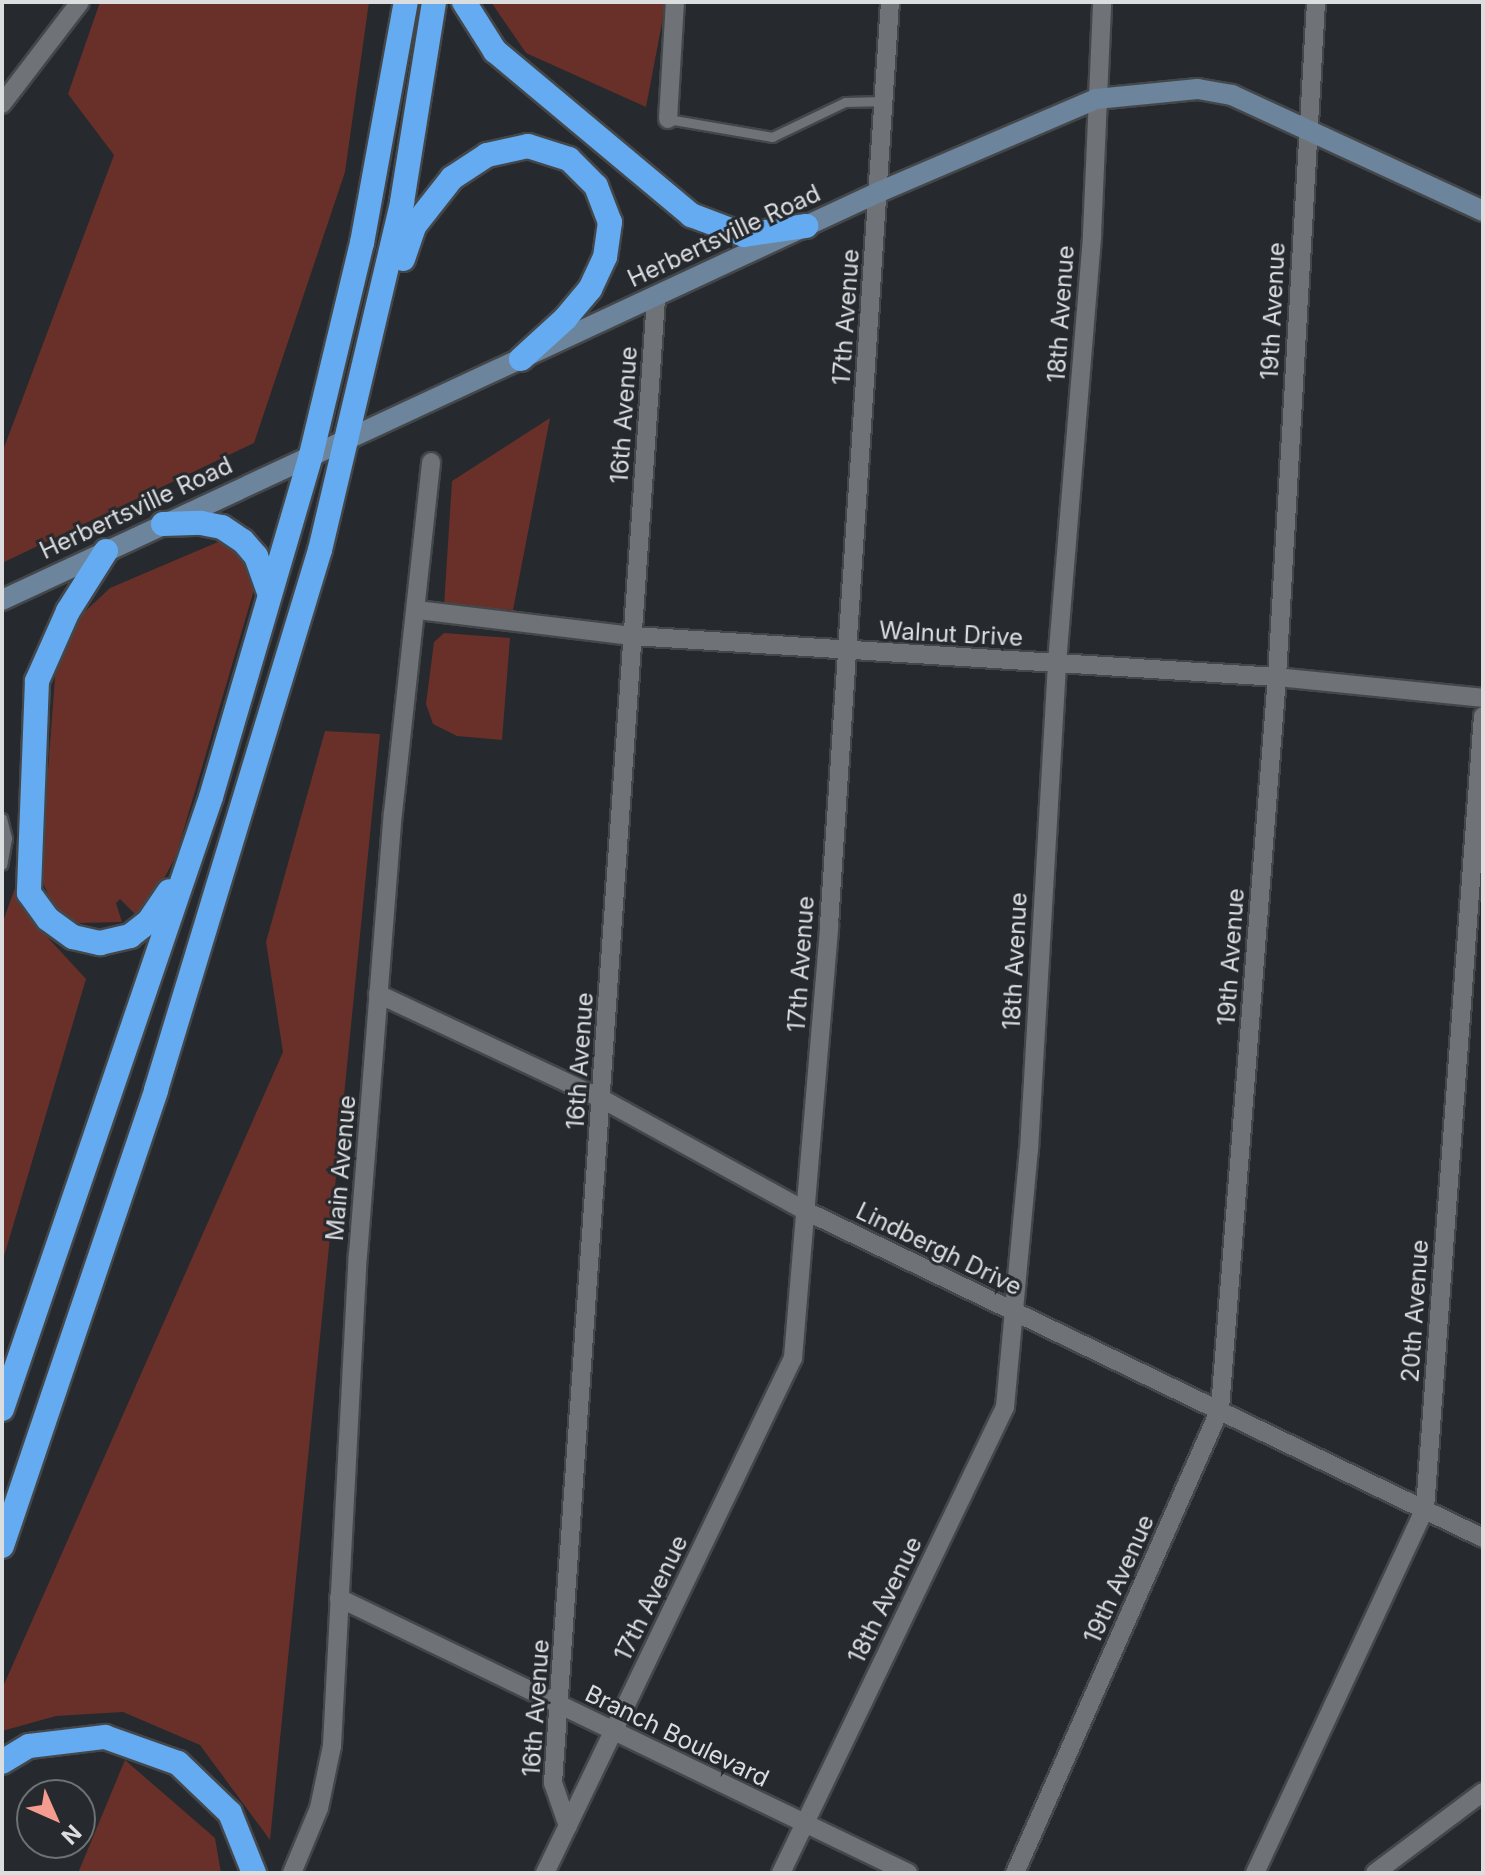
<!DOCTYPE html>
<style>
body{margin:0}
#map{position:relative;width:1485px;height:1875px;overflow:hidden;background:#26292d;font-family:Inter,sans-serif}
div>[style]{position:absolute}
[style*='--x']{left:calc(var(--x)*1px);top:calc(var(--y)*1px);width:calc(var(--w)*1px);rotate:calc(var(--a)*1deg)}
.green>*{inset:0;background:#683029}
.roads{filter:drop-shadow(2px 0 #44474a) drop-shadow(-2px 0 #44474a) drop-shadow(0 2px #44474a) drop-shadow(0 -2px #44474a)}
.lane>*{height:9px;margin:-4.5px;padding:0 4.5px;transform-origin:4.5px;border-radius:4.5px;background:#6f7377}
.street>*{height:18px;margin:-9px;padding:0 9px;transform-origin:9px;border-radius:9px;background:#6f7377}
.secondary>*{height:20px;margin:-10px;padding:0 10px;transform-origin:10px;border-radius:10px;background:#6c849c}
.highway>*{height:24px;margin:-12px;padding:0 12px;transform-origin:12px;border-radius:12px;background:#64abf2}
span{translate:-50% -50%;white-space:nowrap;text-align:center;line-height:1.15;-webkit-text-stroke:6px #26292d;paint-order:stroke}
.street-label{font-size:24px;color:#dbdddf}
.frame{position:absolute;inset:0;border:4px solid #dbdddf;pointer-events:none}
.north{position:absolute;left:16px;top:1779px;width:80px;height:80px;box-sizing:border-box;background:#26292d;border:2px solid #6e7174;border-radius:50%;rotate:135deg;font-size:22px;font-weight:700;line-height:32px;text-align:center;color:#dbdddf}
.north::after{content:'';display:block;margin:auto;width:28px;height:36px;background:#f59c90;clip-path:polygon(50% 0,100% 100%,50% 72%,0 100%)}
</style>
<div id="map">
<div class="green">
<i style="clip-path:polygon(100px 2px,369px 2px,345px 172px,254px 443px,2px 563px,2px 453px,114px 155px,68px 94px)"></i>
<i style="clip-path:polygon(491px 2px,666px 2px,646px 107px,526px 53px)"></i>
<i style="clip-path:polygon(550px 418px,513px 610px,444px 606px,452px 481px)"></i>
<i style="clip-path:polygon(218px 542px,246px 554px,256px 583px,176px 856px,153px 899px,136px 915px,120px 899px,116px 903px,122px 922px,78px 923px,55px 908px,40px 877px,56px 664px,78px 618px,110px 588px)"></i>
<i style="clip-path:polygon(444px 633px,510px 638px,502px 740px,457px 736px,433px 724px,426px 704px,434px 642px)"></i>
<i style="clip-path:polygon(325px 731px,380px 734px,270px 1840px,200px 1745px,123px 1712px,56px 1716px,2px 1731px,2px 1689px,283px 1052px,266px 942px)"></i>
<i style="clip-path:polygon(15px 888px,28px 916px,86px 979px,2px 1263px,2px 924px)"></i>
<i style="clip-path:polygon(125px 1760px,215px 1838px,221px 1873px,78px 1873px)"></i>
</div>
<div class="roads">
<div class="lane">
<i style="--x:668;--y:119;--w:106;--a:9.8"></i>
<i style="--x:772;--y:137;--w:81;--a:-25.6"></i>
<i style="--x:845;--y:102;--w:40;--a:-1.4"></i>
<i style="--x:2;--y:818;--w:21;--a:76"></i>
<i style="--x:7;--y:838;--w:27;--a:100"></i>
</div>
<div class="street">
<i style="--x:2;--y:104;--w:128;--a:-52.6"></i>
<i style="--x:668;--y:119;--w:117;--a:-86.6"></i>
<i style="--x:417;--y:610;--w:218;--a:6.9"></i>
<i style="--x:633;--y:636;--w:645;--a:3.64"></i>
<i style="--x:1277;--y:677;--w:207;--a:5.8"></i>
<i style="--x:378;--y:994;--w:247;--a:25.1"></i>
<i style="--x:602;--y:1099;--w:233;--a:28.8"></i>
<i style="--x:806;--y:1211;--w:752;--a:25.78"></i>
<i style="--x:339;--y:1598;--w:632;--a:25.79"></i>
<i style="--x:568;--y:1826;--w:46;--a:-109.2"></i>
<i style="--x:553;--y:1783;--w:1490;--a:-86.03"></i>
<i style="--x:292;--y:1873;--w:70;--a:-67.4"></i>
<i style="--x:319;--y:1808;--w:63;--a:-78.2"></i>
<i style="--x:332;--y:1746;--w:492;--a:-87"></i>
<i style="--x:358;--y:1255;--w:443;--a:-85.5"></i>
<i style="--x:393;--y:813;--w:353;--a:-83.8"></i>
<i style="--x:545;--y:1873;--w:572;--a:-64.29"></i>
<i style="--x:793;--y:1358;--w:434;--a:-85.2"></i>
<i style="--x:829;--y:925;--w:925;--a:-86.22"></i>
<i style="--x:781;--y:1873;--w:517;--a:-64.33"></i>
<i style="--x:1005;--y:1407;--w:258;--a:-84.7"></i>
<i style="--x:1029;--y:1150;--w:488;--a:-86.7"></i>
<i style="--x:1057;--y:663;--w:429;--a:-85.3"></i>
<i style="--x:1092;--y:235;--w:233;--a:-87.5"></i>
<i style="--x:1015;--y:1873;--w:507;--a:-66.16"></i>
<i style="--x:1220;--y:1409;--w:734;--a:-85.55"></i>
<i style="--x:1277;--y:677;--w:676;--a:-86.69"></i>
<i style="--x:1255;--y:1873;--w:402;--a:-65"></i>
<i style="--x:1425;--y:1509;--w:795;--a:-85.82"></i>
<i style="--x:1375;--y:1873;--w:135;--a:-36.9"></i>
</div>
<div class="secondary">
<i style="--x:2;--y:600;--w:967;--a:-24.95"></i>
<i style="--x:879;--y:192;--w:236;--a:-23.2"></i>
<i style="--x:1096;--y:99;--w:102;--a:-5.6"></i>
<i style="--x:1198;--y:89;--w:35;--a:10"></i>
<i style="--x:1232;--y:95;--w:277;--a:24.8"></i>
</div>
<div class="highway">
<i style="--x:464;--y:2;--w:58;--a:57.7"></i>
<i style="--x:495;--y:51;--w:256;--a:39.9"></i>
<i style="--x:691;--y:215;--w:57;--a:20.7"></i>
<i style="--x:744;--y:235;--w:63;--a:-8.3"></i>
<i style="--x:403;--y:259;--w:36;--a:-71"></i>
<i style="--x:415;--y:225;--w:60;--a:-51.8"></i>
<i style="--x:452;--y:178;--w:42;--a:-33.3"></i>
<i style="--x:487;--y:155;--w:42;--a:-12.4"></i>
<i style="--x:528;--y:146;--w:43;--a:17.6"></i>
<i style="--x:569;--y:159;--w:38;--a:45"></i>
<i style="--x:596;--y:186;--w:39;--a:69"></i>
<i style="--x:610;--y:222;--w:35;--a:98"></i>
<i style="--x:605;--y:257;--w:35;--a:115"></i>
<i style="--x:590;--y:289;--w:38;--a:130"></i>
<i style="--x:566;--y:318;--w:61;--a:137.7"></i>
<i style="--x:163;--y:524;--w:38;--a:-2"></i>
<i style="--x:201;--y:523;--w:21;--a:11"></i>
<i style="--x:222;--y:527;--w:25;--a:34"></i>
<i style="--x:243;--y:541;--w:20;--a:49"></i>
<i style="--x:256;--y:556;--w:41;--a:70.3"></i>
<i style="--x:106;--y:551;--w:71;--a:122.3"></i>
<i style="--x:68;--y:611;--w:77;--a:113.9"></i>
<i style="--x:37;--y:681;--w:212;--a:92.2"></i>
<i style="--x:29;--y:893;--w:32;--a:54"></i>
<i style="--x:48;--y:919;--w:31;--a:36"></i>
<i style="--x:73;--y:937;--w:28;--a:13"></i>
<i style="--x:100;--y:943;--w:31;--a:-13"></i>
<i style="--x:130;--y:936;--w:24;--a:-38"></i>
<i style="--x:149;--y:921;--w:36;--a:-56"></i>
<i style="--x:2;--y:1409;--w:647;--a:-71.14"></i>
<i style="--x:211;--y:797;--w:356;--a:-73.7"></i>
<i style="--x:311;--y:455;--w:218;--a:-76.5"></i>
<i style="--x:362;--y:243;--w:245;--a:-79.7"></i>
<i style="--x:2;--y:1546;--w:481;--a:-71.3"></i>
<i style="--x:156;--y:1090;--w:564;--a:-73.11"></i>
<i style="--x:320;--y:550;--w:358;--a:-76.7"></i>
<i style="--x:402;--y:202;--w:203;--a:-80.9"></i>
<i style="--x:2;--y:1762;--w:31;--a:-31"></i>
<i style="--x:29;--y:1746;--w:77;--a:-6.8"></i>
<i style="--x:105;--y:1737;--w:77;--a:19.6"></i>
<i style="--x:178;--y:1763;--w:72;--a:43.9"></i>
<i style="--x:230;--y:1813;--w:65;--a:68.2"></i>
</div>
</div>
<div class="street-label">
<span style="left:724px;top:236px;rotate:-25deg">Herbertsville Road</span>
<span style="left:1273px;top:311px;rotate:-87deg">19th Avenue</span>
<span style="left:1061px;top:314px;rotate:-86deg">18th Avenue</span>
<span style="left:846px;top:317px;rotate:-86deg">17th Avenue</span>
<span style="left:624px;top:415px;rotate:-86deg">16th Avenue</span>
<span style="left:136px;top:508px;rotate:-25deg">Herbertsville Road</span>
<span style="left:951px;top:634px;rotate:3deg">Walnut Drive</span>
<span style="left:1231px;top:957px;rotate:-86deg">19th Avenue</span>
<span style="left:1015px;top:961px;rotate:-87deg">18th Avenue</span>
<span style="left:801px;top:964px;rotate:-86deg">17th Avenue</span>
<span style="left:580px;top:1061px;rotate:-86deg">16th Avenue</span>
<span style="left:341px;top:1168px;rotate:-85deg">Main Avenue</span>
<span style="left:939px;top:1249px;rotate:26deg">Lindbergh Drive</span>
<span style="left:1415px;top:1311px;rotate:-86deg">20th Avenue</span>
<span style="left:1119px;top:1579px;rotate:-66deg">19th Avenue</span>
<span style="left:651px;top:1598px;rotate:-64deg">17th Avenue</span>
<span style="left:885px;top:1600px;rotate:-64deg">18th Avenue</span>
<span style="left:536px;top:1708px;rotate:-86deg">16th Avenue</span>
<span style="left:677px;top:1736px;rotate:26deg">Branch Boulevard</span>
</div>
<div class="frame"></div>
<div class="north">N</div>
</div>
